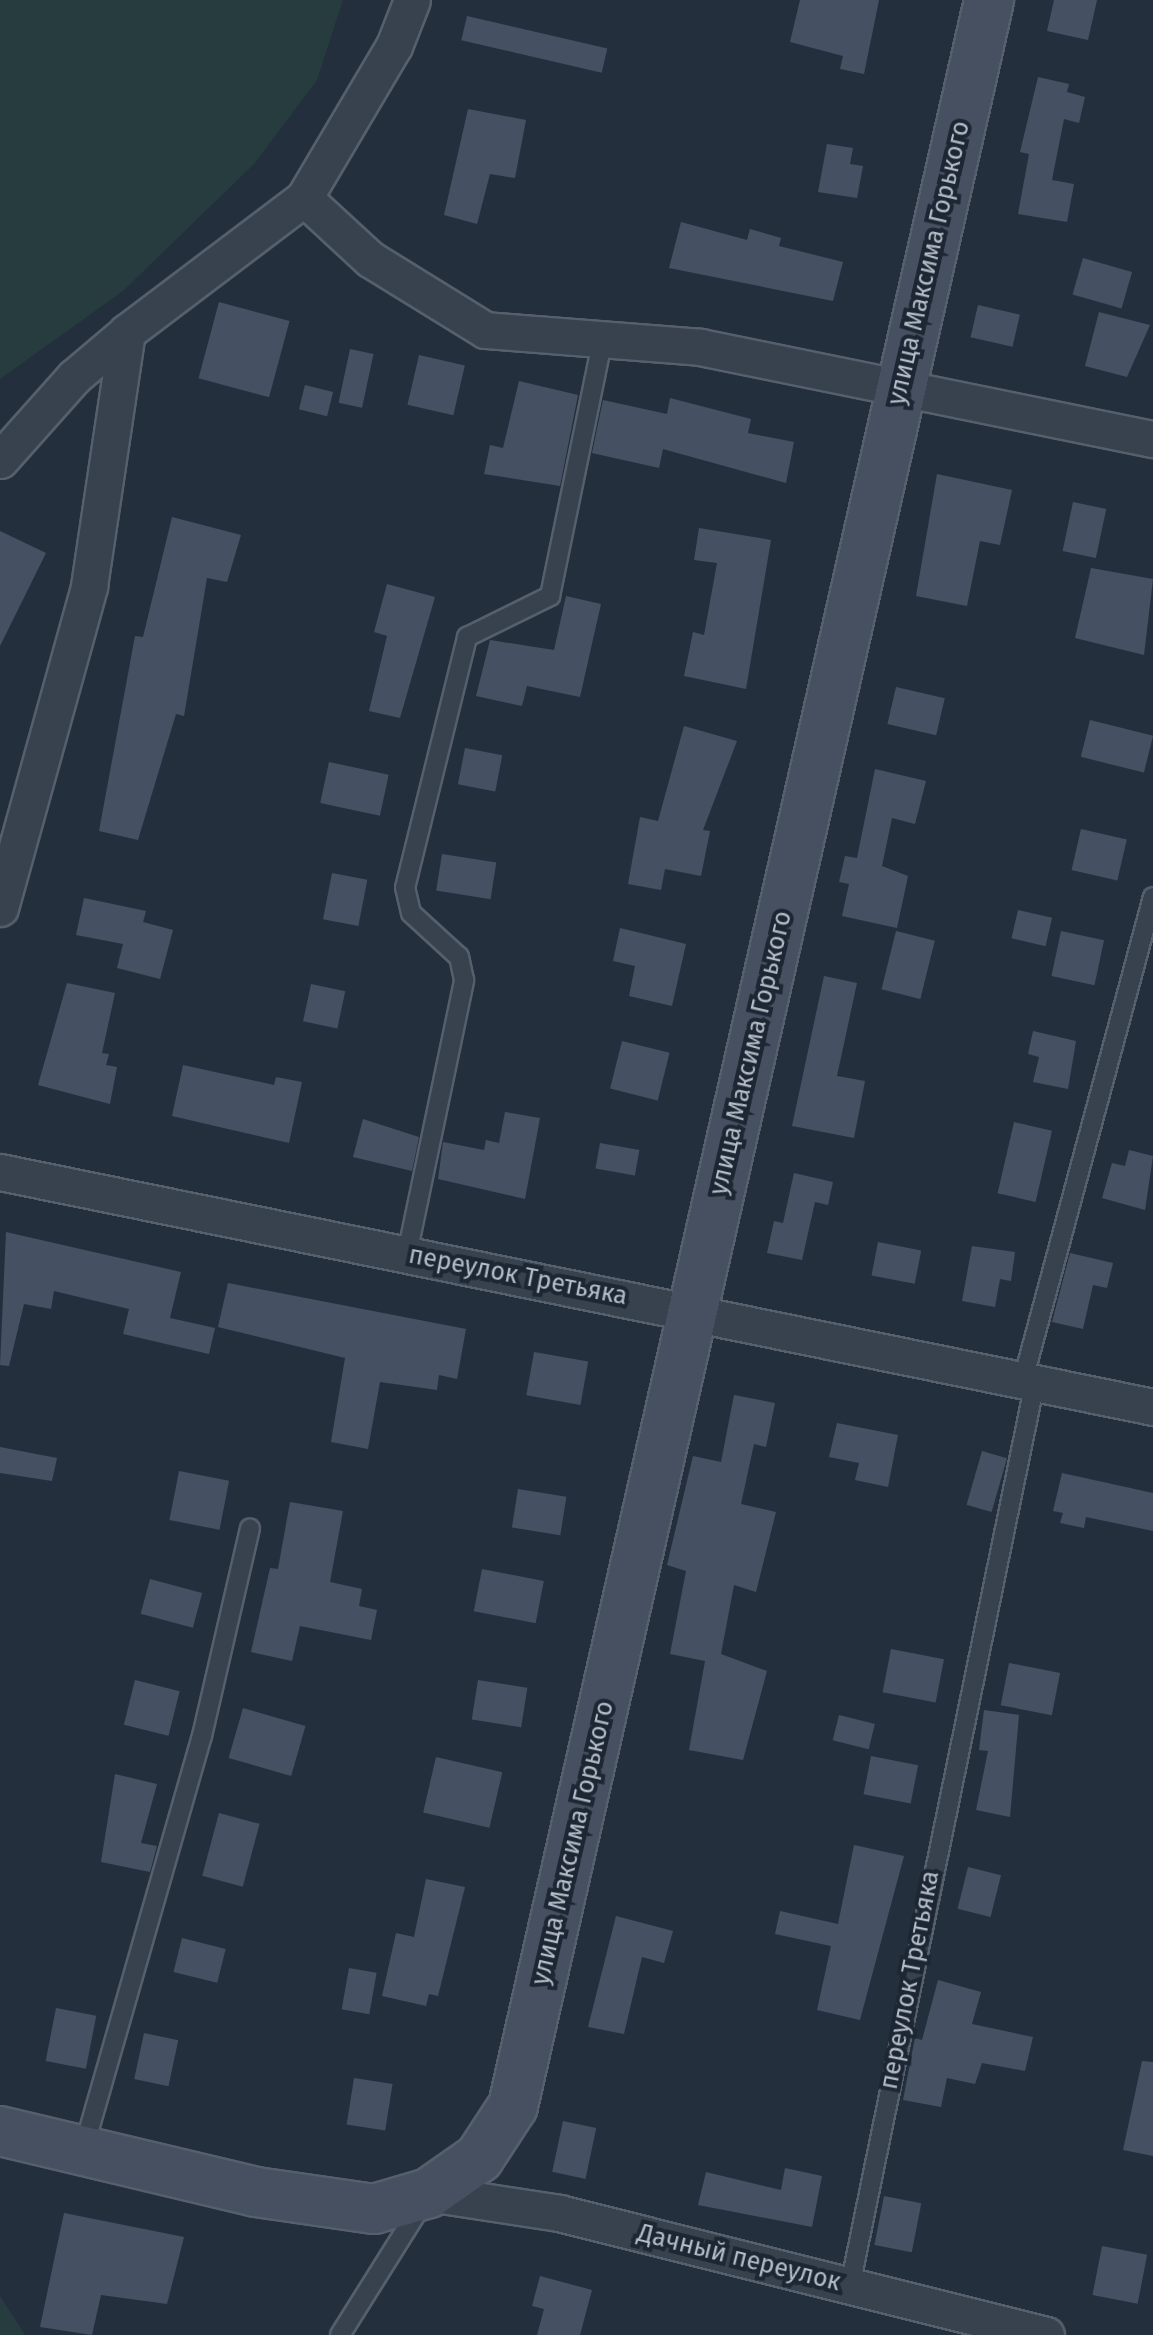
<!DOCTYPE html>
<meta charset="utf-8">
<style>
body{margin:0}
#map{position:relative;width:1153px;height:2335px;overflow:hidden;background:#242f3e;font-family:"Fira Sans",sans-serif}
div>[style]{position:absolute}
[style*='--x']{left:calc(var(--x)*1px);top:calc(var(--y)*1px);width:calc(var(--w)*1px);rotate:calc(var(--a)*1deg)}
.green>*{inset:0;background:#263c3f}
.building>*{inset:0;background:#455162;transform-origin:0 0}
.roads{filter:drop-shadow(2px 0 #565f6c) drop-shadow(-2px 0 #565f6c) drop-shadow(0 2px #565f6c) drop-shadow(0 -2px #565f6c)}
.service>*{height:18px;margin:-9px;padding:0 9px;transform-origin:9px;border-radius:9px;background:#38414e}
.minor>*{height:35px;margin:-17.5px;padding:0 17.5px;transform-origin:17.5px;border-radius:17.5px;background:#38414e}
.secondary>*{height:48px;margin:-24px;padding:0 24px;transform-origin:24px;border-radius:24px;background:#465061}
span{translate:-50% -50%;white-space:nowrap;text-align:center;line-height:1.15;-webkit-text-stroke:8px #1d2633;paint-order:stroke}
.street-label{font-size:25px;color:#b4bcc9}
</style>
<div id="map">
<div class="green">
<i style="clip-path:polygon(0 0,343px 0,317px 80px,254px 164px,123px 291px,0 379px)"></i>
<i style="clip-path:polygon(0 2296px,15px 2319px,25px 2335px,0 2335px)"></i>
</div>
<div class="building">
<i style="clip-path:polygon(800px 0,879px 0,864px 74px,840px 69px,843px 56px,790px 42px)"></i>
<i style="clip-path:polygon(1054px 0,1097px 0,1088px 40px,1047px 31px)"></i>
<i style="left:467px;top:16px;width:144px;height:25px;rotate:13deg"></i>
<i style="clip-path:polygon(1038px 77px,1069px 84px,1067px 92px,1085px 97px,1079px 123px,1064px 119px,1052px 180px,1074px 184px,1067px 222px,1018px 214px,1029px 154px,1020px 152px)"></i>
<i style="clip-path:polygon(468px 109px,526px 120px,515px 178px,490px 174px,477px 224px,444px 215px)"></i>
<i style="clip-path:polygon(827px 144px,853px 148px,850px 164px,863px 166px,857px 198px,818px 192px)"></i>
<i style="clip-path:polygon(681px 222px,747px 240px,750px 229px,781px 238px,779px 246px,843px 262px,833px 301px,669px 268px)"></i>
<i style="left:1083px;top:258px;width:51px;height:38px;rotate:16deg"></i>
<i style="left:219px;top:302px;width:73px;height:79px;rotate:15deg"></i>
<i style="left:978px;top:305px;width:43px;height:33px;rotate:13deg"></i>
<i style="clip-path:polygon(1099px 312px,1150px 325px,1127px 377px,1085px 366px)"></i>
<i style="left:350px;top:349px;width:24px;height:55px;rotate:12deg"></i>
<i style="left:419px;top:355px;width:47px;height:51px;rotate:13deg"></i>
<i style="clip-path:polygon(519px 381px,578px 395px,560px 486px,484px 474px,490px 445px,503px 448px)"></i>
<i style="left:305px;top:385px;width:29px;height:25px;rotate:14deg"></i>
<i style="clip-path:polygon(670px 398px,751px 419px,748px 433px,794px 442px,786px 483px,663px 449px,659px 468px,592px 453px,603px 400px,667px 414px)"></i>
<i style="clip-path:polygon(937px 474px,1012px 490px,1000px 545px,980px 541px,967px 606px,916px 596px)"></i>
<i style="left:1073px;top:502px;width:34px;height:50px;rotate:12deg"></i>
<i style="clip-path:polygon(172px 517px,241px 535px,227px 582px,207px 578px,184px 716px,176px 714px,138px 840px,99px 831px,135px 636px,143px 637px)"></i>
<i style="clip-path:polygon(699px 528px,771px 540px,746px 689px,684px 676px,693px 632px,704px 635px,717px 563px,694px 560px)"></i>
<i style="clip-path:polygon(0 531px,46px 553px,0 646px)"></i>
<i style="clip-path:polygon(1091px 568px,1153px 579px,1144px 655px,1075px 638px)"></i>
<i style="clip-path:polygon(387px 584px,435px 597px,400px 718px,369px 711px,387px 636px,374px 632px)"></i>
<i style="clip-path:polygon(566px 596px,601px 604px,580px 697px,527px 686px,522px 706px,476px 696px,490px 640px,554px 650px)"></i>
<i style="left:896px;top:687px;width:50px;height:38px;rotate:13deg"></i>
<i style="left:1090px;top:720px;width:65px;height:38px;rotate:14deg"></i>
<i style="clip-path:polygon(684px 726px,737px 741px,703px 830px,710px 831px,701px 876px,665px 869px,661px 890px,628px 884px,640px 817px,658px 821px)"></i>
<i style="left:465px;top:748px;width:38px;height:37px;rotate:11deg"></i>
<i style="left:329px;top:762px;width:61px;height:42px;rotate:12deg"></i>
<i style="clip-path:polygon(875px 769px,926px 781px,915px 824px,892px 818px,882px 866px,908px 876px,897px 928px,842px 916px,849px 884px,839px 882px,845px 856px,857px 858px)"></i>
<i style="left:1081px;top:829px;width:47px;height:42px;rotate:13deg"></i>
<i style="left:442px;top:854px;width:55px;height:37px;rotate:9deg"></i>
<i style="left:332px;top:873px;width:36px;height:47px;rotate:11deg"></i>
<i style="clip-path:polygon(84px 898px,146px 911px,143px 922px,173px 930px,160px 979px,117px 968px,123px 944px,76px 935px)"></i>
<i style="left:1018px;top:910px;width:35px;height:29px;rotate:13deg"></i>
<i style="clip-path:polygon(620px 928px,686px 944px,672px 1006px,629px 996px,635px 966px,613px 961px)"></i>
<i style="left:896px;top:931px;width:40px;height:60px;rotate:14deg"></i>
<i style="left:1061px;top:931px;width:44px;height:46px;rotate:12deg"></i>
<i style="clip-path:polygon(824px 976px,857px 983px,837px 1076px,865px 1081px,854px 1138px,792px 1126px)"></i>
<i style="clip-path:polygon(67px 983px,115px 993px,102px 1053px,109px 1054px,106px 1065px,117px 1067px,110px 1104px,38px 1085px)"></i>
<i style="left:311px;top:984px;width:35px;height:38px;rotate:12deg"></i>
<i style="clip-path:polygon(1033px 1031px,1076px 1041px,1068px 1089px,1033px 1082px,1039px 1057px,1028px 1054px)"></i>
<i style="left:622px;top:1041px;width:49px;height:49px;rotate:14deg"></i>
<i style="clip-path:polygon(183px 1065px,274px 1085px,276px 1077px,302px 1082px,289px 1143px,172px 1116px)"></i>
<i style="clip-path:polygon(505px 1112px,540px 1118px,525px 1199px,438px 1179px,443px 1142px,484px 1150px,486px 1140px,499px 1143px)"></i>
<i style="clip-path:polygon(363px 1119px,419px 1137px,412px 1171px,353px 1157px)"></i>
<i style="left:1014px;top:1122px;width:39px;height:73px;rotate:13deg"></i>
<i style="left:600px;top:1143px;width:40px;height:26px;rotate:10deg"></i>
<i style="clip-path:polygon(1129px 1150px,1153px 1156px,1145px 1210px,1102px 1198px,1112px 1163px,1125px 1166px)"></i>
<i style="clip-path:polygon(794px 1173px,833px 1182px,828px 1205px,815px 1202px,802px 1260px,767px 1253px,774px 1221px,783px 1223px)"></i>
<i style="clip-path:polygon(6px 1232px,181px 1272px,170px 1318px,215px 1328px,209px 1354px,123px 1334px,129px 1309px,54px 1291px,51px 1309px,24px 1304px,9px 1366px,0 1365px)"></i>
<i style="left:878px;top:1242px;width:44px;height:34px;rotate:11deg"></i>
<i style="clip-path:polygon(972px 1246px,1015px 1252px,1011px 1281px,1000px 1279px,995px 1307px,962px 1301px)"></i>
<i style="clip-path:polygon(1070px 1253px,1113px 1263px,1107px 1288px,1093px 1285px,1083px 1329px,1052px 1322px)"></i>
<i style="clip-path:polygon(228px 1283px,466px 1329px,457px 1379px,439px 1375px,437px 1390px,380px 1382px,368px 1449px,331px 1442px,345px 1358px,218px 1327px)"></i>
<i style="left:534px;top:1352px;width:55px;height:44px;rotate:10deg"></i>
<i style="clip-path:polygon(734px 1395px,775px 1403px,766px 1447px,754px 1444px,741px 1504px,776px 1512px,756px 1592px,734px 1585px,721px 1654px,767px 1671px,743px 1760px,689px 1750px,705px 1661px,670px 1654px,686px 1571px,667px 1565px,693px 1456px,721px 1462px)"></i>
<i style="clip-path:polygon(837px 1423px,898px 1435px,888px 1487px,855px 1480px,859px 1463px,829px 1457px)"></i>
<i style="clip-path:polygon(0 1447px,57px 1458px,52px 1481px,0 1473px)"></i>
<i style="left:982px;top:1451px;width:26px;height:56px;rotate:16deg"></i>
<i style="left:179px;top:1471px;width:51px;height:50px;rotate:11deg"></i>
<i style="clip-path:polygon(1062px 1473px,1153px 1493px,1153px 1531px,1086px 1517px,1084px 1528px,1060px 1523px,1063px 1513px,1053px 1511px)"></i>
<i style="left:518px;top:1489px;width:49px;height:39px;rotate:9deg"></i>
<i style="clip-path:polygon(290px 1502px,343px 1511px,330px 1582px,362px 1589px,359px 1606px,377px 1610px,371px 1640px,300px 1626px,292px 1661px,251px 1652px,270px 1568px,278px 1569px)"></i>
<i style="left:482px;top:1569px;width:63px;height:43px;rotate:11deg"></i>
<i style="left:150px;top:1579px;width:54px;height:36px;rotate:15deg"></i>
<i style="left:891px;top:1649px;width:54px;height:44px;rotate:11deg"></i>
<i style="left:1009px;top:1663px;width:52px;height:43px;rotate:11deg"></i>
<i style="left:135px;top:1680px;width:46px;height:46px;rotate:14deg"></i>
<i style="left:478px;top:1680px;width:50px;height:40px;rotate:9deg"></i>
<i style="left:243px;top:1708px;width:65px;height:52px;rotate:16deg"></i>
<i style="clip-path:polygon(984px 1710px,1019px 1715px,1010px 1817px,976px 1810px,988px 1751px,979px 1750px)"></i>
<i style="left:839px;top:1715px;width:37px;height:26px;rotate:14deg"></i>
<i style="left:871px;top:1756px;width:48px;height:39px;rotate:11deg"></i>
<i style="left:436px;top:1757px;width:68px;height:57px;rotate:13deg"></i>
<i style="clip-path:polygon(115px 1774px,157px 1784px,141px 1843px,157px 1846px,150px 1872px,101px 1862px)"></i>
<i style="left:219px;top:1813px;width:42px;height:65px;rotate:15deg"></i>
<i style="clip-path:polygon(854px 1845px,904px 1856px,860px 2020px,817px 2010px,831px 1946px,775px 1934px,780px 1911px,838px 1924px)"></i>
<i style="left:968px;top:1867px;width:34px;height:43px;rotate:14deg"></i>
<i style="clip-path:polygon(426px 1879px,465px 1887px,438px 1996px,429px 1994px,426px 2006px,382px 1996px,396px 1933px,414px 1937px)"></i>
<i style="clip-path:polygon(616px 1916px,673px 1931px,664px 1963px,642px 1957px,624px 2034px,588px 2027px)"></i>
<i style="left:182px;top:1938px;width:45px;height:35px;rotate:14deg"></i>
<i style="left:349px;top:1968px;width:28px;height:42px;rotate:10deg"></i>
<i style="clip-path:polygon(938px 1980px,981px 1992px,972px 2024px,1033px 2037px,1025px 2071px,982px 2063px,975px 2084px,947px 2078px,941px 2107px,903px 2100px,915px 2038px,922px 2040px)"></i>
<i style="left:56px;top:2008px;width:41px;height:54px;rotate:11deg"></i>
<i style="left:144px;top:2033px;width:35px;height:47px;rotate:12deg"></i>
<i style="clip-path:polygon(1142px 2061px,1153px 2062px,1153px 2156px,1123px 2150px)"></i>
<i style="left:354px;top:2078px;width:39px;height:47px;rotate:9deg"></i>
<i style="left:563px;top:2121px;width:34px;height:52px;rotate:12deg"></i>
<i style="clip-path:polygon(785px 2168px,822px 2176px,812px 2227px,698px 2205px,706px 2172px,781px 2190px)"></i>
<i style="left:884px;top:2196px;width:38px;height:50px;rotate:11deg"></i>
<i style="clip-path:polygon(64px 2213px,184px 2237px,167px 2304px,101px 2295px,92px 2335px,40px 2327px)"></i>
<i style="left:1102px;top:2246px;width:46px;height:50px;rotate:11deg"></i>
<i style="clip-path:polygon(540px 2276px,592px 2290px,580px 2335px,537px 2335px,544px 2309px,532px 2306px)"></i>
</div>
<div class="roads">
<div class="service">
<i style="--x:407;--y:1254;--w:280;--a:-78.2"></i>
<i style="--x:464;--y:980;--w:24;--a:-102"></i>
<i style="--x:459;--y:957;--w:65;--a:-137.5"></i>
<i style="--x:411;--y:913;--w:26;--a:-103"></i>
<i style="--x:405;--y:888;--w:259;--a:-76.1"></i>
<i style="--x:467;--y:637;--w:93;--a:-26.3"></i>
<i style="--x:550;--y:596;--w:264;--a:-78.4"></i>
<i style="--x:1023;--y:1380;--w:500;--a:-74.94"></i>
<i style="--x:84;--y:2147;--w:428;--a:-74"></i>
<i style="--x:202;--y:1736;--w:213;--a:-77"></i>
<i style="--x:850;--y:2286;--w:923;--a:-78.43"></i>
<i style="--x:340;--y:2335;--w:152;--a:-57.9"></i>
</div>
<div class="minor">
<i style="--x:304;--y:198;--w:90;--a:42.7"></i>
<i style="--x:370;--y:259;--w:135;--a:31.7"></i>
<i style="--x:485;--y:330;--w:216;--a:4.5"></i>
<i style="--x:700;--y:347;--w:462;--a:11.5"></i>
<i style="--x:0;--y:460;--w:111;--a:-48.3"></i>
<i style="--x:74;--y:377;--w:70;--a:-40.3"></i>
<i style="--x:127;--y:332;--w:222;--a:-37.1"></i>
<i style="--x:304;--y:198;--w:177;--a:-59.4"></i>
<i style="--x:394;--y:46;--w:49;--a:-68.6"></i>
<i style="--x:0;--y:908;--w:334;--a:-74.5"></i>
<i style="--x:89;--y:586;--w:257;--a:-81.5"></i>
<i style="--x:0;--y:1172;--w:1177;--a:11.52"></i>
<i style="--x:429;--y:2193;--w:132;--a:8.7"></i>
<i style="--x:559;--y:2213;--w:502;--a:14.06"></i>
</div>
<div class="secondary">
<i style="--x:0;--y:2131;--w:263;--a:13.4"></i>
<i style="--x:256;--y:2192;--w:119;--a:8.2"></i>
<i style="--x:374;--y:2209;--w:57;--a:-16.2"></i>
<i style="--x:429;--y:2193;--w:61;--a:-35"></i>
<i style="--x:479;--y:2158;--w:62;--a:-56.8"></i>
<i style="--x:513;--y:2106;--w:2159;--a:-77.26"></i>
</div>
</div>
<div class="street-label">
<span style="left:929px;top:263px;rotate:-77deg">улица Максима Горького</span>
<span style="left:751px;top:1053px;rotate:-77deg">улица Максима Горького</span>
<span style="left:518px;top:1276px;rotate:11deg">переулок Третьяка</span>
<span style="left:573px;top:1843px;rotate:-77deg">улица Максима Горького</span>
<span style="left:910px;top:1980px;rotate:-79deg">переулок Третьяка</span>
<span style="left:739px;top:2258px;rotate:14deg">Дачный переулок</span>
</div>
</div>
